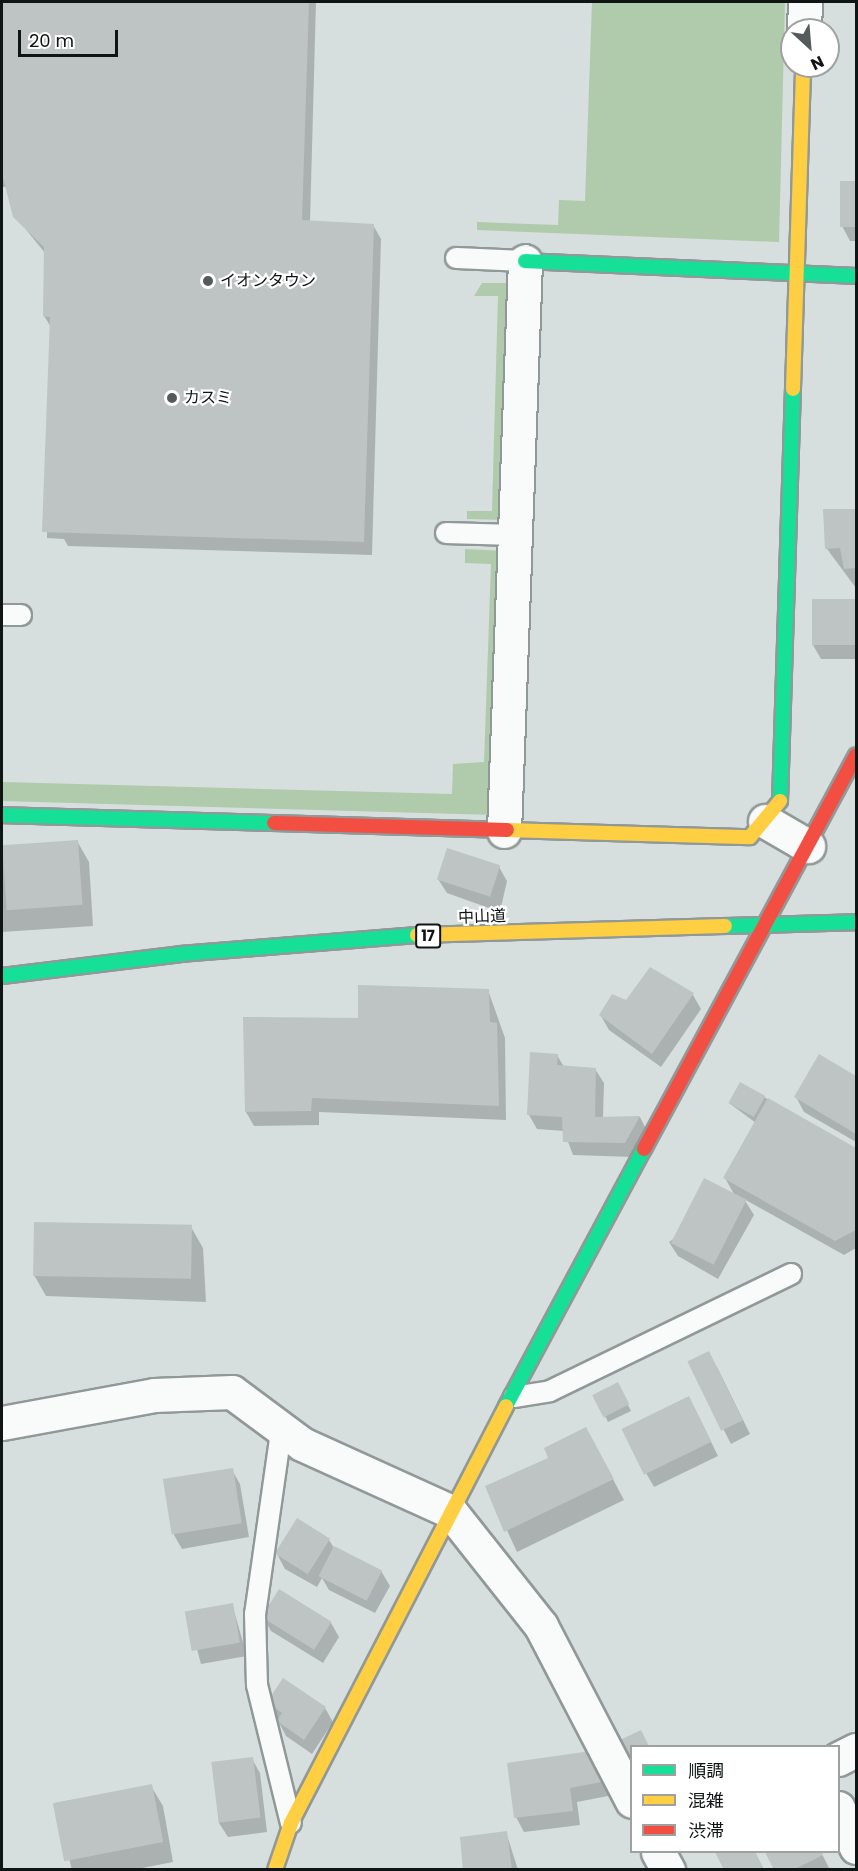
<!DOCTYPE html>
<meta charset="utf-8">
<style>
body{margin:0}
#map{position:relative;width:858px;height:1871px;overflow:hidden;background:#d6dede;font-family:Poppins,"Noto Sans JP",sans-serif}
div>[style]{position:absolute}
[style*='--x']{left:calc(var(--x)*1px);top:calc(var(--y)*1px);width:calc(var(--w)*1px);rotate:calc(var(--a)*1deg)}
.green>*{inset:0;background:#afcbac}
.shadow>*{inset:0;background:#0003}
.building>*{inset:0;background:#bec4c3;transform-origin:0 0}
.roads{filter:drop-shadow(2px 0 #919898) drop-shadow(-2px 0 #919898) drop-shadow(0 2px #919898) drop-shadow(0 -2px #919898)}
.lane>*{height:20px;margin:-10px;padding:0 10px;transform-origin:10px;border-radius:10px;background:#f9fafa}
.street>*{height:33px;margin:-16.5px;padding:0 16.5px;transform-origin:16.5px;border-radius:16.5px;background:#f9fafa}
.fast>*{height:14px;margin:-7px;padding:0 7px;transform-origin:7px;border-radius:7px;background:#16e098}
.slow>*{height:14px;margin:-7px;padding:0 7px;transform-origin:7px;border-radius:7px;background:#ffcf43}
.jam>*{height:14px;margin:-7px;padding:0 7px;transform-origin:7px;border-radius:7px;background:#f24e42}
.dots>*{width:16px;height:16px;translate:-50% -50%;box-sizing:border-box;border:3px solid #fff;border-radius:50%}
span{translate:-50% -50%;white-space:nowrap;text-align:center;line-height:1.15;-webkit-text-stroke:4.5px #fff;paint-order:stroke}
.shield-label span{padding:2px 4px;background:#fff;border:2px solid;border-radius:4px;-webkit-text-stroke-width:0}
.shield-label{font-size:15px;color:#0f1414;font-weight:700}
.poi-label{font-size:16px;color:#0f1414}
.left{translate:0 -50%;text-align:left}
.street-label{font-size:16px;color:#0f1414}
.frame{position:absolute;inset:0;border:3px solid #0f1414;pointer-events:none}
.legend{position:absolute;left:630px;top:1745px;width:210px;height:108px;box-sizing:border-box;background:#fff;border:2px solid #9fa1a1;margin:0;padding:8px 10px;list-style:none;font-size:18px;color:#0f1414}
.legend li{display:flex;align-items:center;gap:12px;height:30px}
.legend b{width:30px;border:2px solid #9fa1a1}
.north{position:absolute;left:780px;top:18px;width:60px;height:60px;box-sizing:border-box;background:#fff;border:2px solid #9fa1a1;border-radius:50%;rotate:154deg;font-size:16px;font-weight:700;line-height:24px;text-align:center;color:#0f1414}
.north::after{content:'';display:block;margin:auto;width:21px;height:27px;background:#555b5b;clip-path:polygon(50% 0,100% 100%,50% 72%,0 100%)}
.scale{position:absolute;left:18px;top:30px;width:100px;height:27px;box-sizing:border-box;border:3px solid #0f1414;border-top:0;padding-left:8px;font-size:18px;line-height:21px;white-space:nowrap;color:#0f1414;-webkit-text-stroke:4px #fff;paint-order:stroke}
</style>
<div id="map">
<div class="green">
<i style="clip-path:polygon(592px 2px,785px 2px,779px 242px,477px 230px,477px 222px,558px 225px,559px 200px,585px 201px)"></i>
<i style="clip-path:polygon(482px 283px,515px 283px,506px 520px,467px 519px,467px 511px,492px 511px,498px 296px,474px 296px)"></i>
<i style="clip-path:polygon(465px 549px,505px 551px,495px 815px,2px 801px,2px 782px,452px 794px,453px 764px,484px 762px,491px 564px,465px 563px)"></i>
</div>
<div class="shadow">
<i style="clip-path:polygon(2px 2px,316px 2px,310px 222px,373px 225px,381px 239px,372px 555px,68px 546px,64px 539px,47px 538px,51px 327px,44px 316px,45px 253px,15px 216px,9px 187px,2px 187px)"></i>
<i style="clip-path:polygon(842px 183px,856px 183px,856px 241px,850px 241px,842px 226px)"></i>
<i style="clip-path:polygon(825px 511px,856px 511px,856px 588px,827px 549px)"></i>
<i style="clip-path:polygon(813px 600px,856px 601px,856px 659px,821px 659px,813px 645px)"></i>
<i style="clip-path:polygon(77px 841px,89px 862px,93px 926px,2px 932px,2px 847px)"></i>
<i style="clip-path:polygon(499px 867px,507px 881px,500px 912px,447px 893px,438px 879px)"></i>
<i style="clip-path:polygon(488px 990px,505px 1038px,506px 1120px,319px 1112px,319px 1125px,254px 1126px,246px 1112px,244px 1018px,360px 1020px)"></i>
<i style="clip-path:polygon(693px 995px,701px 1009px,661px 1067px,609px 1030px,601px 1016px,626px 1002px)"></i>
<i style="clip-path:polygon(557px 1055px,564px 1067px,595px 1069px,604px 1083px,603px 1118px,640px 1117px,647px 1131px,633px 1157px,573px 1155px,564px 1131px,537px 1129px,529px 1115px)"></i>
<i style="clip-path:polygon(819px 1056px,856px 1078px,856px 1142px,804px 1112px,796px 1097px)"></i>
<i style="clip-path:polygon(764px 1097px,856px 1150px,856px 1248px,844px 1255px,744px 1199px,754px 1215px,718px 1279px,678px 1256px,669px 1242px,735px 1196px,725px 1178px,756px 1123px,729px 1103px)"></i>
<i style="clip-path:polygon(191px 1227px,203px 1248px,206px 1302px,46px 1296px,34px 1275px)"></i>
<i style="clip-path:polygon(690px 1364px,717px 1367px,750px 1434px,731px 1444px)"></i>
<i style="clip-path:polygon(621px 1391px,631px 1411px,608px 1422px,595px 1396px)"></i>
<i style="clip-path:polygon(696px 1411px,718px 1456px,654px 1487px,646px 1473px)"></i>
<i style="clip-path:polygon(597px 1449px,624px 1500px,517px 1552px,487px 1487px)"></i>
<i style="clip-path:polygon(232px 1470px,240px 1484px,249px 1537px,182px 1549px,174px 1535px,165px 1481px)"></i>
<i style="clip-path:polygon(329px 1540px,334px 1548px,381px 1571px,390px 1586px,375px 1613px,329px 1590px,322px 1578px,317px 1587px,285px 1569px,277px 1554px)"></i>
<i style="clip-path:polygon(232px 1604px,247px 1656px,201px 1664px,187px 1612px)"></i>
<i style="clip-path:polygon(263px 1617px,331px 1623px,339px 1637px,323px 1663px,271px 1631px)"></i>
<i style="clip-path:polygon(284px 1680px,325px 1708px,333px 1722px,312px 1754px,286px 1736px,268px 1702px)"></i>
<i style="clip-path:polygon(640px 1732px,648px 1746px,632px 1746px,632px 1765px,620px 1742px)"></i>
<i style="clip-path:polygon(252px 1759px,260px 1773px,267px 1832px,228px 1837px,219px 1823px,213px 1763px)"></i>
<i style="clip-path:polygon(598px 1767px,613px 1795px,577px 1802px,580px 1825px,524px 1832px,516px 1817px)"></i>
<i style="clip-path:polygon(151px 1786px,163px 1806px,173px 1862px,132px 1870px,72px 1870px,55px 1803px)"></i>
<i style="clip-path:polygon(506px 1832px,518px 1870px,464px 1870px)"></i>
<i style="clip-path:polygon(717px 1852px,755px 1852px,764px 1870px,725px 1869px)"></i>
<i style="clip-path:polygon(767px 1852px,821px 1852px,830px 1870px,776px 1870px)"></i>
</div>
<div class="building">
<i style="clip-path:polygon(2px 2px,309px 2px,302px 220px,374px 224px,364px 542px,42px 532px,50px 317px,43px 316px,44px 247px,13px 217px,2px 173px)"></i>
<i style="left:840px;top:181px;width:16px;height:46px"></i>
<i style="clip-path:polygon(823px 509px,856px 509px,856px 568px,844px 569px,840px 548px,825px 549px)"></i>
<i style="left:812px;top:599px;width:44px;height:46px"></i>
<i style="left:78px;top:840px;width:65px;height:76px;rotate:86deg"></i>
<i style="left:447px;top:848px;width:56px;height:33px;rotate:18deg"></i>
<i style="clip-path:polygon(650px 967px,694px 993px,652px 1054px,599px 1015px,612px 994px,626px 1000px)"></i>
<i style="clip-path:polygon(358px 985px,489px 989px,490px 1022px,497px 1023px,499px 1106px,312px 1098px,311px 1111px,245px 1112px,243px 1017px,358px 1018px)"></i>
<i style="clip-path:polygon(530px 1052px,558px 1054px,557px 1065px,596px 1068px,595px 1117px,640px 1116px,625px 1143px,563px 1142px,562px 1117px,527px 1115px)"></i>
<i style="clip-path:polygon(819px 1054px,856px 1076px,856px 1134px,794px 1097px)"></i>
<i style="left:740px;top:1082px;width:29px;height:24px;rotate:29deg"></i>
<i style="clip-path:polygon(768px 1098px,856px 1148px,856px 1230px,835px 1241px,723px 1178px)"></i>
<i style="left:704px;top:1178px;width:48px;height:73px;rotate:27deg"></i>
<i style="left:34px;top:1222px;width:158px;height:54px;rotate:1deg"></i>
<i style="left:709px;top:1351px;width:77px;height:24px;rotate:64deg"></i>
<i style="left:618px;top:1382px;width:25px;height:29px;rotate:63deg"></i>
<i style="left:689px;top:1396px;width:51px;height:75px;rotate:64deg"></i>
<i style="clip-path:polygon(586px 1427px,614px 1479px,504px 1532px,485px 1486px,548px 1458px,544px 1448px)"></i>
<i style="left:233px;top:1468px;width:56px;height:71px;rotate:81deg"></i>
<i style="left:297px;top:1518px;width:39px;height:42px;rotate:32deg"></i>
<i style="left:334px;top:1546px;width:54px;height:34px;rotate:27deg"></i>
<i style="left:279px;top:1589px;width:62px;height:33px;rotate:32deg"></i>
<i style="left:233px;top:1603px;width:40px;height:49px;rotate:80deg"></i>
<i style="clip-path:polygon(283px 1678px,326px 1707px,304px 1740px,277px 1721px,282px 1713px,267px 1702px)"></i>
<i style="clip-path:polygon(641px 1730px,649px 1746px,632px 1746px,628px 1761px,618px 1741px)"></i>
<i style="clip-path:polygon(591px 1751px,607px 1781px,570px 1788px,573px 1811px,514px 1818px,507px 1763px)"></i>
<i style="left:253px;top:1757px;width:61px;height:42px;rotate:83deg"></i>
<i style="left:152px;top:1784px;width:59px;height:101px;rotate:79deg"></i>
<i style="clip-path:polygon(507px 1831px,512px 1870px,463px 1870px,460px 1837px)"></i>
<i style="clip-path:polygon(715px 1852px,755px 1852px,764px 1870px,724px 1870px)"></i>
<i style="clip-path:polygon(765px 1852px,822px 1852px,823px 1855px,793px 1870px,774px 1870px)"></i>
</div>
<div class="roads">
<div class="lane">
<i style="--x:456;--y:258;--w:69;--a:2.5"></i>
<i style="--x:446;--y:533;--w:68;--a:1.7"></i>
<i style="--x:2;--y:615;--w:19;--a:0"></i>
<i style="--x:514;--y:1397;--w:36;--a:-9"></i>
<i style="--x:550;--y:1391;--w:268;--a:-25.9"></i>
<i style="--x:281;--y:1432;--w:184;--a:98.1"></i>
<i style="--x:255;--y:1614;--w:71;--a:88.4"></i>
<i style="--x:257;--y:1685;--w:142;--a:76.2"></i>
</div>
<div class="street">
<i style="--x:804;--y:30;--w:28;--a:-88"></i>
<i style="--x:765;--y:821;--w:50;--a:30.2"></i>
<i style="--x:504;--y:831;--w:570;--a:-87.89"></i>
<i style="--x:2;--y:1423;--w:155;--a:-10.4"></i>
<i style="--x:154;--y:1395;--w:78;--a:-2.2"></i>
<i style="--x:232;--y:1392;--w:87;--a:36.6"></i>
<i style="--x:302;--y:1444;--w:162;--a:24.4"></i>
<i style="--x:450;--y:1511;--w:147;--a:51.6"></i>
<i style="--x:541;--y:1626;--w:197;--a:62.5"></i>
<i style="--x:838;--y:1759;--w:20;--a:-27"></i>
<i style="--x:838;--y:1808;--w:43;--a:65.2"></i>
<i style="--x:658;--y:1852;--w:21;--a:61"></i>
</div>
<div class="fast">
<i style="--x:525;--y:261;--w:331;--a:2.6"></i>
<i style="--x:780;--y:801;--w:412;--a:-88.2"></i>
<i style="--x:2;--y:815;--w:272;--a:1.7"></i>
<i style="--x:725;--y:926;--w:131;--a:-1.7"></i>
<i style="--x:2;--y:976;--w:179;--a:-7"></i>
<i style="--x:180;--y:954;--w:238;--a:-4.6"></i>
<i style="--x:506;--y:1406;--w:292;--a:-61.8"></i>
</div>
<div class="slow">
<i style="--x:793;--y:389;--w:323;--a:-88.2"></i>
<i style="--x:507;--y:830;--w:243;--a:1.7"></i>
<i style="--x:750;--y:837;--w:47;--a:-50.2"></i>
<i style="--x:417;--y:935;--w:308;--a:-1.7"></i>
<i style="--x:275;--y:1870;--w:50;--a:-71.2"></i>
<i style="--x:291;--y:1823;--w:469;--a:-62.7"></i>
</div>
<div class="jam">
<i style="--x:274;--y:823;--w:233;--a:1.7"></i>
<i style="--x:644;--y:1149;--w:447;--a:-61.7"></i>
</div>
</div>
<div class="dots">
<i style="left:208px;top:281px;background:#555b5b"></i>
<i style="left:172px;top:398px;background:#555b5b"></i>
</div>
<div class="shield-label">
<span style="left:428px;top:936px">17</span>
</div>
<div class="poi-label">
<span class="left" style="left:220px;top:281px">イオンタウン</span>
<span class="left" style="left:184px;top:398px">カスミ</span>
</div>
<div class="street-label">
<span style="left:482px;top:917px;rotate:-2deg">中山道</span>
</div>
<div class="frame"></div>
<ul class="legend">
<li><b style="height:8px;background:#16e098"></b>順調</li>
<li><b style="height:8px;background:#ffcf43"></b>混雑</li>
<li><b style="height:8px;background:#f24e42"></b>渋滞</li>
</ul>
<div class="north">N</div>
<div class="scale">20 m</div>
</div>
